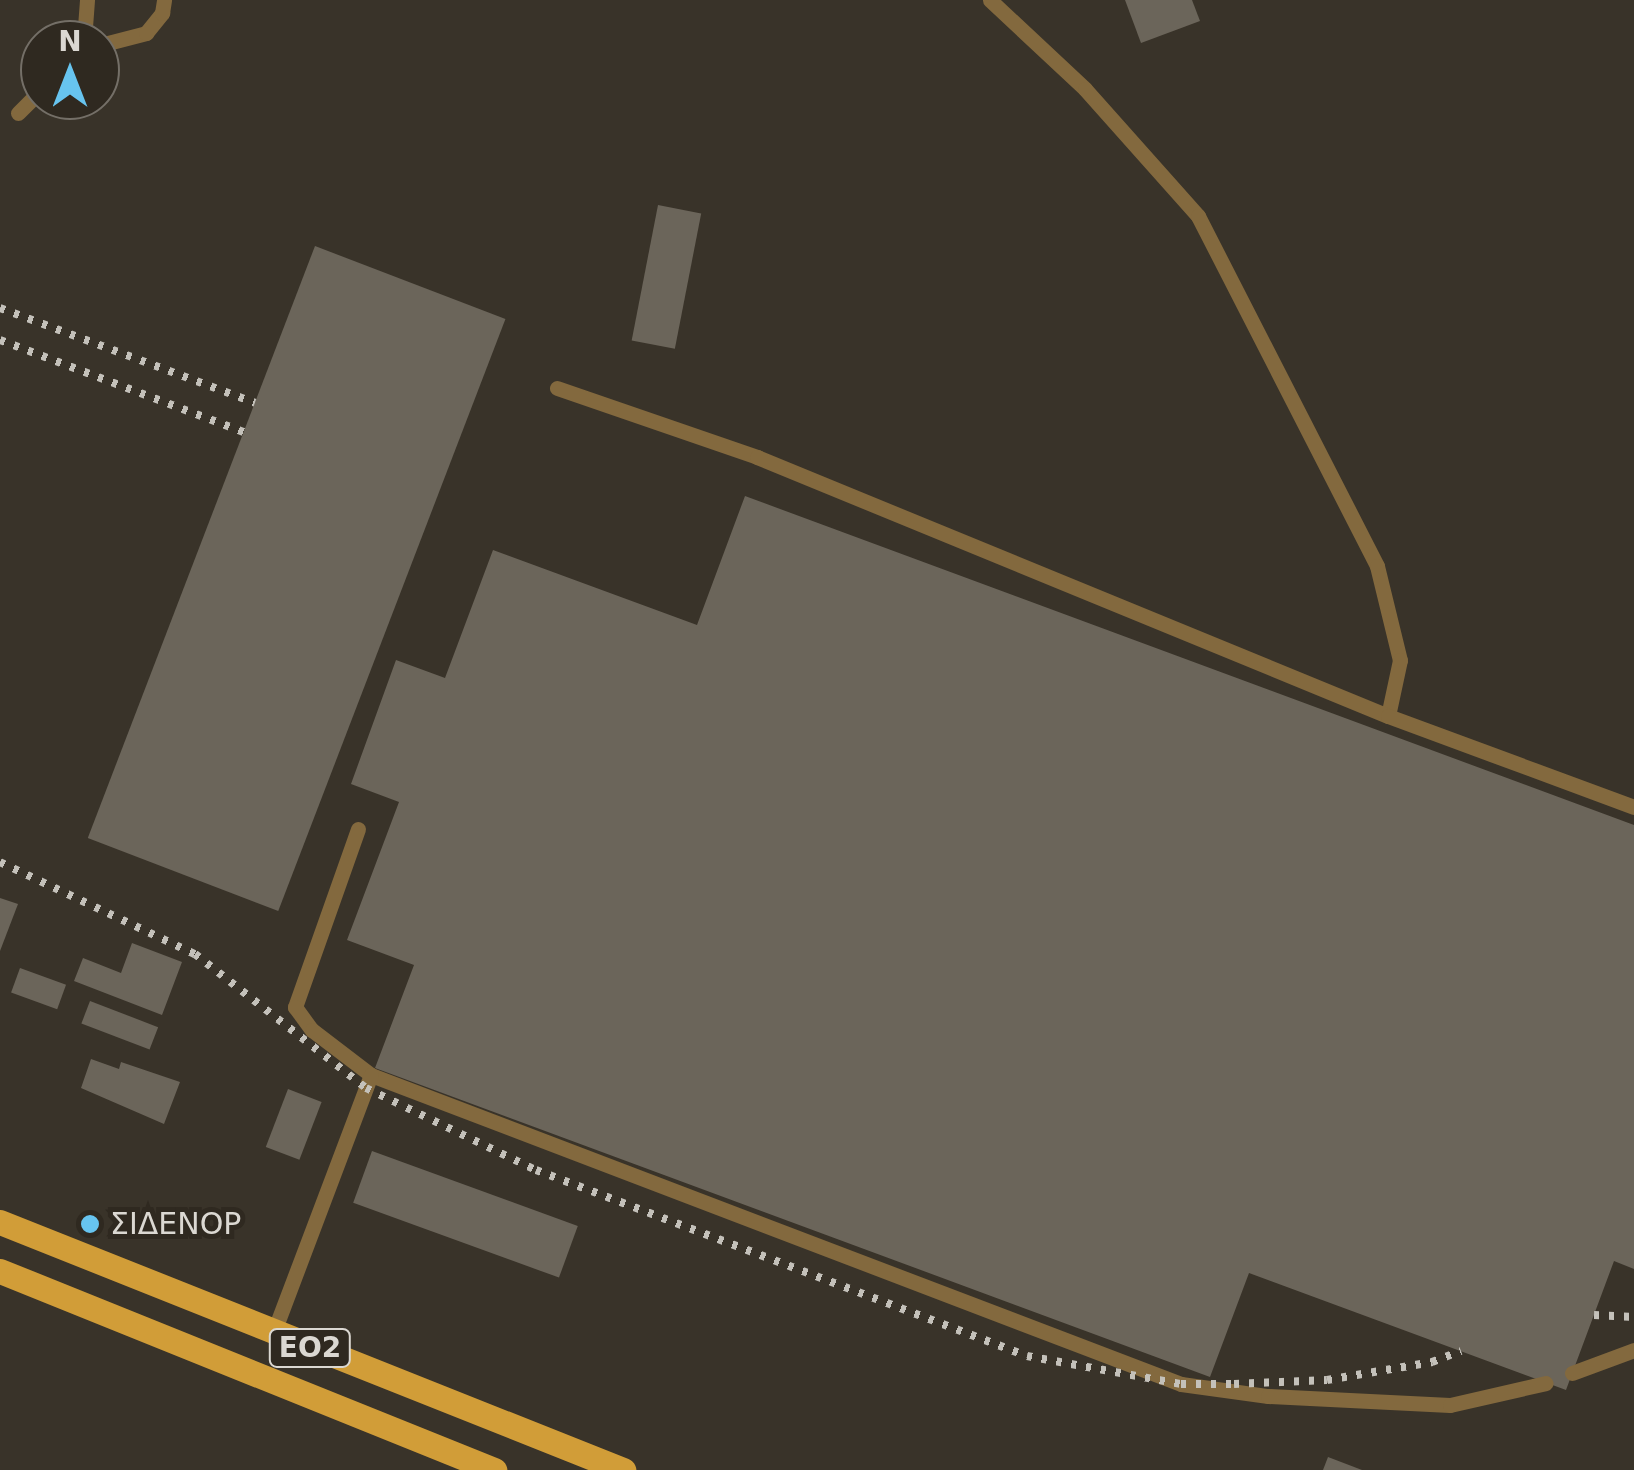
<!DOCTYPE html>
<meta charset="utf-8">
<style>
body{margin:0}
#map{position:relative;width:1634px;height:1470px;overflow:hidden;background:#393329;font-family:"DejaVu Sans",sans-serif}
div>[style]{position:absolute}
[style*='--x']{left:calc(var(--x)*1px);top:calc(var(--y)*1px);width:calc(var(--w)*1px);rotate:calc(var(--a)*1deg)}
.building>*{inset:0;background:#6b655a;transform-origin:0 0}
.lane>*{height:15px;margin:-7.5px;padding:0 7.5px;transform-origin:7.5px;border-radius:7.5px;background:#83693e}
.primary>*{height:25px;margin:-12.5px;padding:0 12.5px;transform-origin:12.5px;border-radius:12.5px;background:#d19d38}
.rail>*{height:8px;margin-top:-4px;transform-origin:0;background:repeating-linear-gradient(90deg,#c4c1ba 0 5px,transparent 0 15px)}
.dots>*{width:28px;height:28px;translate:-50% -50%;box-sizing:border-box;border:5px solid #2f2920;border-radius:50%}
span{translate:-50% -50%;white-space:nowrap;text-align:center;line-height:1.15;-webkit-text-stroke:10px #2f2920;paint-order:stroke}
.shield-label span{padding:2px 8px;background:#2f2920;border:2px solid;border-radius:8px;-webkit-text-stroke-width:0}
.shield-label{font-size:28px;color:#dbd8d2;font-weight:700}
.poi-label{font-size:30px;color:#dbd8d2}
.left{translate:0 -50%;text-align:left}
.north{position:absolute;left:20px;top:20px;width:100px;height:100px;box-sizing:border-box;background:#2f2920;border:2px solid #746f67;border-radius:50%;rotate:0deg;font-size:28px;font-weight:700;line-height:40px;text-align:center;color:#dbd8d2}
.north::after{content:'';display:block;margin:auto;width:35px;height:45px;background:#67c4ef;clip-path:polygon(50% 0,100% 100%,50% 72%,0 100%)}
</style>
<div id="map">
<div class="building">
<i style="clip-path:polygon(1125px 0,1192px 0,1200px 21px,1141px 43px)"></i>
<i style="left:658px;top:205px;width:44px;height:138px;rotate:11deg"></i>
<i style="left:315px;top:246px;width:204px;height:634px;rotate:21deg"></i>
<i style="clip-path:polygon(745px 496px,1634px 825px,1634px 1269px,1614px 1261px,1566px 1390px,1249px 1273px,1210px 1377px,375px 1068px,414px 965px,347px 940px,399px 802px,351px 784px,396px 660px,445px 678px,493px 550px,697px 625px)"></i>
<i style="clip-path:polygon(0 898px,18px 904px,0 951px)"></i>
<i style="clip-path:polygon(132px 943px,182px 962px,162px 1015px,74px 981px,83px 958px,121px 973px)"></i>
<i style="left:20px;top:968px;width:49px;height:26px;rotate:20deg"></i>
<i style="left:90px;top:1001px;width:73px;height:24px;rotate:21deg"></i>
<i style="clip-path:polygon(91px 1059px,119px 1069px,121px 1062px,180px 1082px,164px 1124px,81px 1088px)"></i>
<i style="left:288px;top:1089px;width:36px;height:62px;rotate:21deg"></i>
<i style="left:372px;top:1151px;width:219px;height:55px;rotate:20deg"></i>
<i style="clip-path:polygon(1328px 1457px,1362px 1470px,1323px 1470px)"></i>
</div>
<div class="lane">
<i style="--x:990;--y:0;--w:130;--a:43.1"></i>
<i style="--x:1085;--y:89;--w:170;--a:48.3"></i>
<i style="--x:1198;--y:216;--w:393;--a:62.9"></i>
<i style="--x:1377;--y:566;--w:97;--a:76.3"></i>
<i style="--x:1400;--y:660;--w:57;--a:102.1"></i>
<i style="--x:84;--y:40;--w:40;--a:-85.7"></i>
<i style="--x:100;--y:45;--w:48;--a:-14.6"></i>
<i style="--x:146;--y:33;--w:26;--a:-51"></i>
<i style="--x:162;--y:13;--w:13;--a:-81"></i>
<i style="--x:18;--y:113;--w:31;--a:-45"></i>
<i style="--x:557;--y:388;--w:212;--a:19"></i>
<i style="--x:757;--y:457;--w:682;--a:22.32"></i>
<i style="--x:1388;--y:716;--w:262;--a:20.3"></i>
<i style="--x:358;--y:829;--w:189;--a:109.5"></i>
<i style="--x:295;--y:1007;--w:29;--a:54"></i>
<i style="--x:312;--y:1030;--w:74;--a:37.3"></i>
<i style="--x:371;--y:1075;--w:867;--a:20.88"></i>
<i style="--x:1181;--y:1384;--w:88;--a:7.9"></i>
<i style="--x:1268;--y:1396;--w:182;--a:2.8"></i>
<i style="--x:1450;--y:1405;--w:98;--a:-12.9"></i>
<i style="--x:273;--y:1334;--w:277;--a:-69.3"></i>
<i style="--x:1572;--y:1373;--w:66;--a:-20.4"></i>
</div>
<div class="primary">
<i style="--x:0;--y:1222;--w:671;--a:21.71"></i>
<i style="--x:0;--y:1271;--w:533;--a:21.94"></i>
</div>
<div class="rail">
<i style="--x:0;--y:308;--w:272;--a:20.4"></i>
<i style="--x:0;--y:340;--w:261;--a:20.7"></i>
<i style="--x:0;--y:862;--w:216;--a:25.3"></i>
<i style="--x:195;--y:954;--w:217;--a:38.1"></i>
<i style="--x:366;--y:1088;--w:189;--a:25.8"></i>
<i style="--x:536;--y:1170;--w:525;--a:20.75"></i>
<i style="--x:1027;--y:1356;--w:157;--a:10.3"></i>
<i style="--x:1181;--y:1384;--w:53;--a:0"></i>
<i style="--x:1234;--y:1384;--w:93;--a:-2.5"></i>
<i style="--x:1327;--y:1380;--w:107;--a:-9.7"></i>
<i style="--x:1432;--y:1362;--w:31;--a:-21"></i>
<i style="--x:1594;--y:1315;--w:40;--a:2.9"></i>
</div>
<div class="dots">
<i style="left:90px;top:1224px;background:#67c4ef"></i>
</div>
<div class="shield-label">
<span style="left:310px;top:1348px">ΕΟ2</span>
</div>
<div class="poi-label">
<span class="left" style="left:110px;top:1224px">ΣΙΔΕΝΟΡ</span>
</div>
<div class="north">N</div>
</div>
